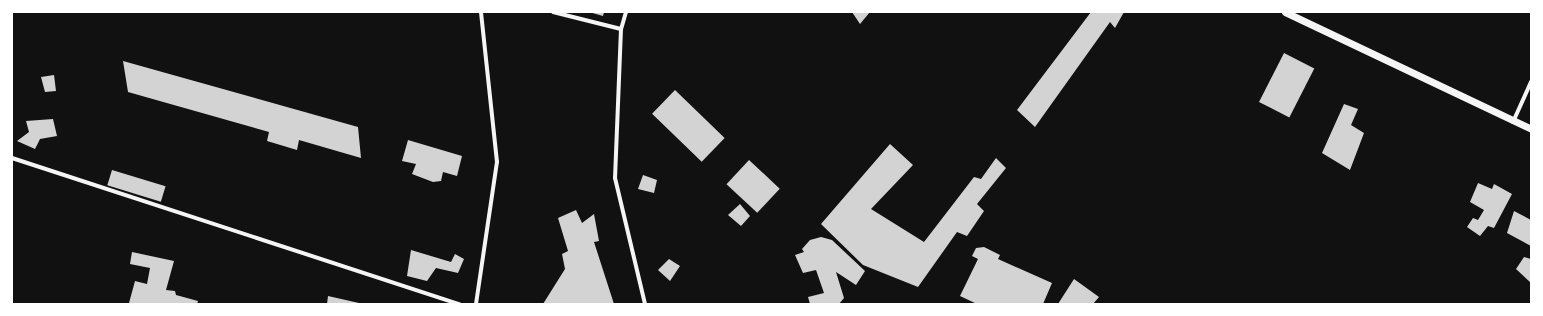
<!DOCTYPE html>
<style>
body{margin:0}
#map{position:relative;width:1543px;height:316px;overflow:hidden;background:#111;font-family:"Alegreya Sans",sans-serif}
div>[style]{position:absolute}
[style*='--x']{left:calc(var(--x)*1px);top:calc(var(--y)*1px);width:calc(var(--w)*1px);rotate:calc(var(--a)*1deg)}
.building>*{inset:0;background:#d3d3d3;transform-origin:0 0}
.minor>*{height:4px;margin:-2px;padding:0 2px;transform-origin:2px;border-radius:2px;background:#f5f5f5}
.tertiary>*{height:7px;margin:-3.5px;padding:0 3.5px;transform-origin:3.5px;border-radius:3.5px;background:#f5f5f5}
span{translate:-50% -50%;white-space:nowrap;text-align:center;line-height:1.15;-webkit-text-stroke:3.5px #fff;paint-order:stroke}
.frame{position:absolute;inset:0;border:13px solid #fff;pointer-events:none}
</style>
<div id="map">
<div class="building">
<i style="clip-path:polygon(589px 12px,604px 12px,603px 16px)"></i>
<i style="clip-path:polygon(852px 12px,870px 12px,860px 24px)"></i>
<i style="clip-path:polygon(1091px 12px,1124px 12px,1115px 28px,1110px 22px,1035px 127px,1017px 110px)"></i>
<i style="left:1284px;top:53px;width:34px;height:55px;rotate:27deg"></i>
<i style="clip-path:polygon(123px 61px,358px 127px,361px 158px,299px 140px,297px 150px,267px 141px,269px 132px,128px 92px)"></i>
<i style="clip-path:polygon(54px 75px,56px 91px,45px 92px,41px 77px)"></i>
<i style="left:675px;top:90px;width:69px;height:33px;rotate:44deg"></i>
<i style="clip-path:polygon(1344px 104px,1358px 109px,1351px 125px,1364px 133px,1350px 170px,1322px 153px)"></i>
<i style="clip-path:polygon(53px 119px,57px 136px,40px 139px,35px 149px,17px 141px,29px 132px,26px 121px)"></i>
<i style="clip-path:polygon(408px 140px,462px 156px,457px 176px,443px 172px,441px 181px,433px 182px,412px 174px,416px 164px,402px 161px)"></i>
<i style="clip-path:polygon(890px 144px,913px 165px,871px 209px,924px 242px,974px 177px,981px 179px,996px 158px,1006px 168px,977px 204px,984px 211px,967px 236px,957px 232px,918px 287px,863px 265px,821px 224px)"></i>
<i style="left:749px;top:160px;width:42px;height:33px;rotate:43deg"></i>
<i style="left:112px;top:170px;width:56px;height:16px;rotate:17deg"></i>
<i style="clip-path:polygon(643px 175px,657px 180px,654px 193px,638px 189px)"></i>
<i style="clip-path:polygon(1478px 183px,1492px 189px,1494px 184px,1512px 194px,1494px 228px,1488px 226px,1480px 236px,1467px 227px,1473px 218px,1478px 220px,1484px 210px,1470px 202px)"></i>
<i style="clip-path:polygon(740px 204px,750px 216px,741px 226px,728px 215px)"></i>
<i style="clip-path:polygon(576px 210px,582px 223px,594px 214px,599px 241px,594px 242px,614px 304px,543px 304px,565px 269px,562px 254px,568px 251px,558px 218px)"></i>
<i style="clip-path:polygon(1514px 211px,1531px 220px,1531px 246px,1507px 233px)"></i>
<i style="clip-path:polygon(821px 237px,832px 240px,865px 271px,856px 285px,836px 272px,844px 298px,839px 304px,810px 304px,808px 297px,824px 293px,816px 270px,803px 273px,795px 255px,804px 252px,802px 249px,810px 240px)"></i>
<i style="clip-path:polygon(984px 247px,1000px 255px,998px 259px,1052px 283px,1043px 304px,977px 304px,960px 296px,978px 259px,972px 256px,976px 248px)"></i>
<i style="clip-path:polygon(411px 250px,451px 262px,455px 254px,464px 259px,458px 273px,436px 268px,427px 281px,407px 276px)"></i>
<i style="clip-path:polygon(132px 252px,174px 261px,166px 290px,175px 291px,176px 295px,198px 301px,197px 304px,129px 303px,135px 281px,147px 284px,150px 268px,130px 264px)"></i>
<i style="clip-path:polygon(1524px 257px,1531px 259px,1531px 283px,1516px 269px)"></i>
<i style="clip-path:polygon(669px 259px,680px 266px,670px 281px,658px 270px)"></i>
<i style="clip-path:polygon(1074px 279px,1099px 297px,1093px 304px,1058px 304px)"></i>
<i style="clip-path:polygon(328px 296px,359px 303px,358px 304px,327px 304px)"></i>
</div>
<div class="minor">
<i style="--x:553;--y:12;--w:70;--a:14"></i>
<i style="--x:626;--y:12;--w:18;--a:106"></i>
<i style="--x:621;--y:29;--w:149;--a:92.3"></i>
<i style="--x:615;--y:178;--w:130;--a:76.6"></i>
<i style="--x:1513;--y:122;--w:44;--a:-65.8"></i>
<i style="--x:12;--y:158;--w:471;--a:18.1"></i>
<i style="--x:476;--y:304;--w:144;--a:-81.6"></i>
<i style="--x:497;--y:162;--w:151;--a:-96.1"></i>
</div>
<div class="tertiary">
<i style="--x:1285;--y:12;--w:272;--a:25.4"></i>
</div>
<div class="frame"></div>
</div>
